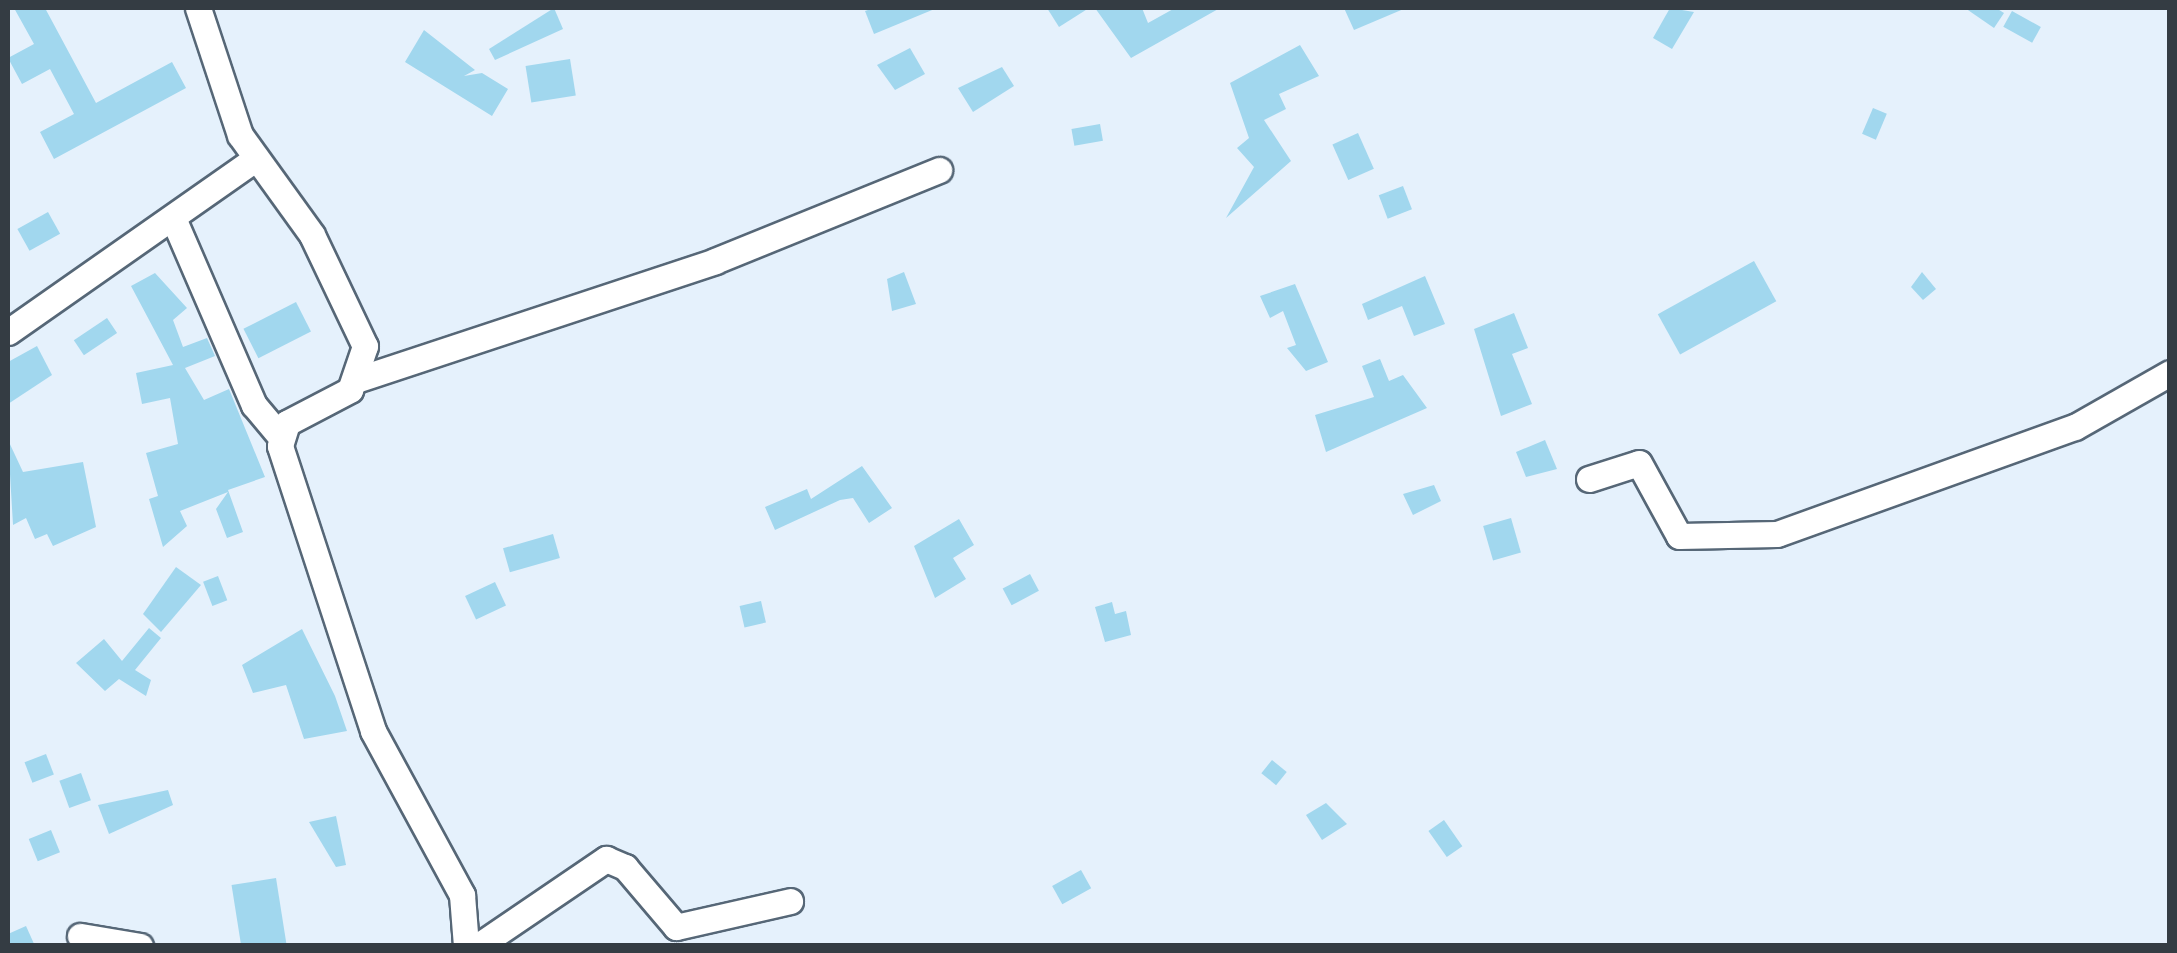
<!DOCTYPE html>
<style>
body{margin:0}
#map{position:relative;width:2177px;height:953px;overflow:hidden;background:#e5f1fc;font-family:Karla,sans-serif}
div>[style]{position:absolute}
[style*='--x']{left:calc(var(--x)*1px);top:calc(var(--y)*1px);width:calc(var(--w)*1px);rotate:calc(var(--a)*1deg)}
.building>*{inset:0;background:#a1d7ee;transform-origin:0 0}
.roads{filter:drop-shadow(2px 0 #566777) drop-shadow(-2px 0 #566777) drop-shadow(0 2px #566777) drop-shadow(0 -2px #566777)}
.minor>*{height:25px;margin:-12.5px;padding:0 12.5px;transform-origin:12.5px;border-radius:12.5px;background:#fff}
span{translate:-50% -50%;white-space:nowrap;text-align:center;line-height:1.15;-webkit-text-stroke:9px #fff;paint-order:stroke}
.frame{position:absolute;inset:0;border:10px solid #343c43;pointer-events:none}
</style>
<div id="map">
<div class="building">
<i style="clip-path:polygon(14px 8px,45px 8px,96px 103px,172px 62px,186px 88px,54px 159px,40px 132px,74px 114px,50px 69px,22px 84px,8px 58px,34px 44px)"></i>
<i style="clip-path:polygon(554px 8px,563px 29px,495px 60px,489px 49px)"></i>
<i style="clip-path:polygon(874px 8px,937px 8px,874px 34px,865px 11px)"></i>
<i style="clip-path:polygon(1047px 8px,1089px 8px,1059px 27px)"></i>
<i style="clip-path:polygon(1095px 8px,1142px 8px,1148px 23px,1175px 8px,1220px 8px,1131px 58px)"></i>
<i style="clip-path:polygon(1344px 8px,1406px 8px,1354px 30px)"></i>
<i style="clip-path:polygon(1670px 8px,1694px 12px,1672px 49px,1653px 38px)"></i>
<i style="clip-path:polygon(1965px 8px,1996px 8px,2004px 13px,1994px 28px)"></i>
<i style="left:2012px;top:11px;width:33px;height:18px;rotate:29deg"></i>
<i style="clip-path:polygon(424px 30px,475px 70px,464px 76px,482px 73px,508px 89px,492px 116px,405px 62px)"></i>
<i style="clip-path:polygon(1300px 45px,1319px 76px,1279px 94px,1286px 109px,1264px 120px,1291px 161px,1226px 218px,1254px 167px,1237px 148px,1249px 138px,1230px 83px)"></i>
<i style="clip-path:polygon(910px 48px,925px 74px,895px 90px,877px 65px)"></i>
<i style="left:570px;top:59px;width:37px;height:45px;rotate:81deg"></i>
<i style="clip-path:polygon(1002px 67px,1014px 86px,973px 112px,958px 88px)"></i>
<i style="left:1873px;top:108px;width:15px;height:28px;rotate:23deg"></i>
<i style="left:1100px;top:124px;width:17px;height:29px;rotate:80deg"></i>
<i style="left:1358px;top:133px;width:39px;height:28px;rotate:66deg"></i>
<i style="left:1403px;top:186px;width:25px;height:26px;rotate:69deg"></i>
<i style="left:48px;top:212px;width:25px;height:35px;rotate:61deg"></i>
<i style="left:1754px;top:261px;width:46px;height:110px;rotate:61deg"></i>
<i style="clip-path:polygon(904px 272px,916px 304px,892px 311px,887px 279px)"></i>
<i style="clip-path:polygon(1922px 272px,1936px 289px,1923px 300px,1911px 287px)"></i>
<i style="clip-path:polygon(155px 273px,187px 308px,173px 320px,183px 347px,207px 338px,215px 356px,185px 368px,204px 400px,229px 389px,265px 477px,228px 490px,243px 532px,227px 538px,216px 509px,228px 492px,180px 511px,187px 526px,163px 547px,149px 499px,158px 496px,146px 453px,178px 444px,170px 398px,142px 404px,136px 373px,173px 365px,131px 286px)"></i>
<i style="clip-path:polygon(1425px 276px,1445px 324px,1414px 336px,1402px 306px,1368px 320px,1362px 304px)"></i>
<i style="clip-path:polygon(1295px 284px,1328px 362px,1306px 371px,1287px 348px,1296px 345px,1283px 311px,1270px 318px,1260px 296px)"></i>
<i style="left:296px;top:302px;width:33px;height:59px;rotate:63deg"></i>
<i style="clip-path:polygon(1514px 313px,1528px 348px,1512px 354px,1532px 404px,1501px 416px,1474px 329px)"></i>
<i style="left:107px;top:318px;width:18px;height:40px;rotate:56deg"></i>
<i style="clip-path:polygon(37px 346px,52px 375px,8px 404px,8px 362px)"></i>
<i style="clip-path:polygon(1380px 359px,1389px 381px,1403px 375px,1427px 408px,1326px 452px,1315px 415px,1374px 397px,1362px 366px)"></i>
<i style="clip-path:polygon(8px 440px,23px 472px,83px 462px,96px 527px,53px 546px,47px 534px,35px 539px,26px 518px,13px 525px)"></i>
<i style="clip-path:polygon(1545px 440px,1557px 469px,1526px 477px,1516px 452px)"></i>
<i style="clip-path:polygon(862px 466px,892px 508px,869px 523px,853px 498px,840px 500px,775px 530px,765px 507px,807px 489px,811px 499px)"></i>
<i style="clip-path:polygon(1434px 485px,1441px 501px,1413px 515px,1403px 494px)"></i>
<i style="left:1511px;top:518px;width:36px;height:29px;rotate:74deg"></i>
<i style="clip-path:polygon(959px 519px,974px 545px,953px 558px,966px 579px,935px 598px,914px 546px)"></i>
<i style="left:553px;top:534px;width:25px;height:52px;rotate:74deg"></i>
<i style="clip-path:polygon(176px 567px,201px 585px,161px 632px,143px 614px)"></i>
<i style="left:1030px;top:574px;width:19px;height:31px;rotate:62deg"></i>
<i style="left:218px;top:576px;width:26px;height:16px;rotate:69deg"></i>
<i style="left:495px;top:582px;width:26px;height:33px;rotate:65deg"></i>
<i style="left:761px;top:601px;width:22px;height:22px;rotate:77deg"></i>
<i style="clip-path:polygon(1112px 602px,1115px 614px,1126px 611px,1131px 635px,1105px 642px,1095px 607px)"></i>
<i style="clip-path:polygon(149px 628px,161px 638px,135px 670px,151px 680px,146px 696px,119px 679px,105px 691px,76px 663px,104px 639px,122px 661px)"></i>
<i style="clip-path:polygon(302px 629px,335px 696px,347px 731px,304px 739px,286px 685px,253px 693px,242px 665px)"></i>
<i style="left:46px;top:754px;width:22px;height:23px;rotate:69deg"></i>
<i style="left:1272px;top:760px;width:19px;height:17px;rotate:39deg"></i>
<i style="left:81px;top:773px;width:29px;height:23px;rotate:70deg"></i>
<i style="clip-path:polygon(168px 790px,173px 805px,109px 834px,98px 805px)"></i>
<i style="clip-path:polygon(1326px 803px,1347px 824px,1322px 840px,1306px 815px)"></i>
<i style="clip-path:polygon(336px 816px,346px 865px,336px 867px,309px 822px)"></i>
<i style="left:1444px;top:820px;width:32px;height:19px;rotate:55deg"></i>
<i style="left:51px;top:830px;width:24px;height:24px;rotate:68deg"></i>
<i style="left:1081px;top:870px;width:21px;height:33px;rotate:61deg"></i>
<i style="left:276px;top:878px;width:69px;height:45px;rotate:81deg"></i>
<i style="clip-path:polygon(26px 926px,35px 946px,8px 946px,8px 934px)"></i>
</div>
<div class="roads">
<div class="minor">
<i style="--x:198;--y:8;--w:134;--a:71.7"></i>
<i style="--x:240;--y:135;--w:123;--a:54.2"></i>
<i style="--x:312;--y:235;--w:123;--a:64.5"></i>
<i style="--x:365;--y:346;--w:46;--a:108.8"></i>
<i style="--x:350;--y:390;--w:71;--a:152.4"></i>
<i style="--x:287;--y:423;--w:24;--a:107"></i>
<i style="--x:280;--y:446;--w:300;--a:71.9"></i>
<i style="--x:373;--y:731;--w:187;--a:61.5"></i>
<i style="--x:462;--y:895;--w:51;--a:85.5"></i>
<i style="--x:173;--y:218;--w:204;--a:66.6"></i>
<i style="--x:254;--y:405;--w:40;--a:50"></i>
<i style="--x:8;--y:332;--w:298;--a:-35"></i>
<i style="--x:359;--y:379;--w:375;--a:-18.3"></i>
<i style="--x:715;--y:261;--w:242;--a:-22.1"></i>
<i style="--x:1589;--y:479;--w:52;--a:-17.7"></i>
<i style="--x:1639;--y:463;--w:83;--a:61.3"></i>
<i style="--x:1679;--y:536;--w:98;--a:-1.2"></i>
<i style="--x:1777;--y:534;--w:317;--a:-19.8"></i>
<i style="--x:2075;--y:427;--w:109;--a:-29.6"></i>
<i style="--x:80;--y:936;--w:61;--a:9.5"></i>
<i style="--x:478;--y:946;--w:155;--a:-34.2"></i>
<i style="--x:606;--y:859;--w:21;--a:23"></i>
<i style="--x:625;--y:867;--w:79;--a:49.6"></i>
<i style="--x:676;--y:927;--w:117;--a:-12.8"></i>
</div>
</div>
<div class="frame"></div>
</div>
